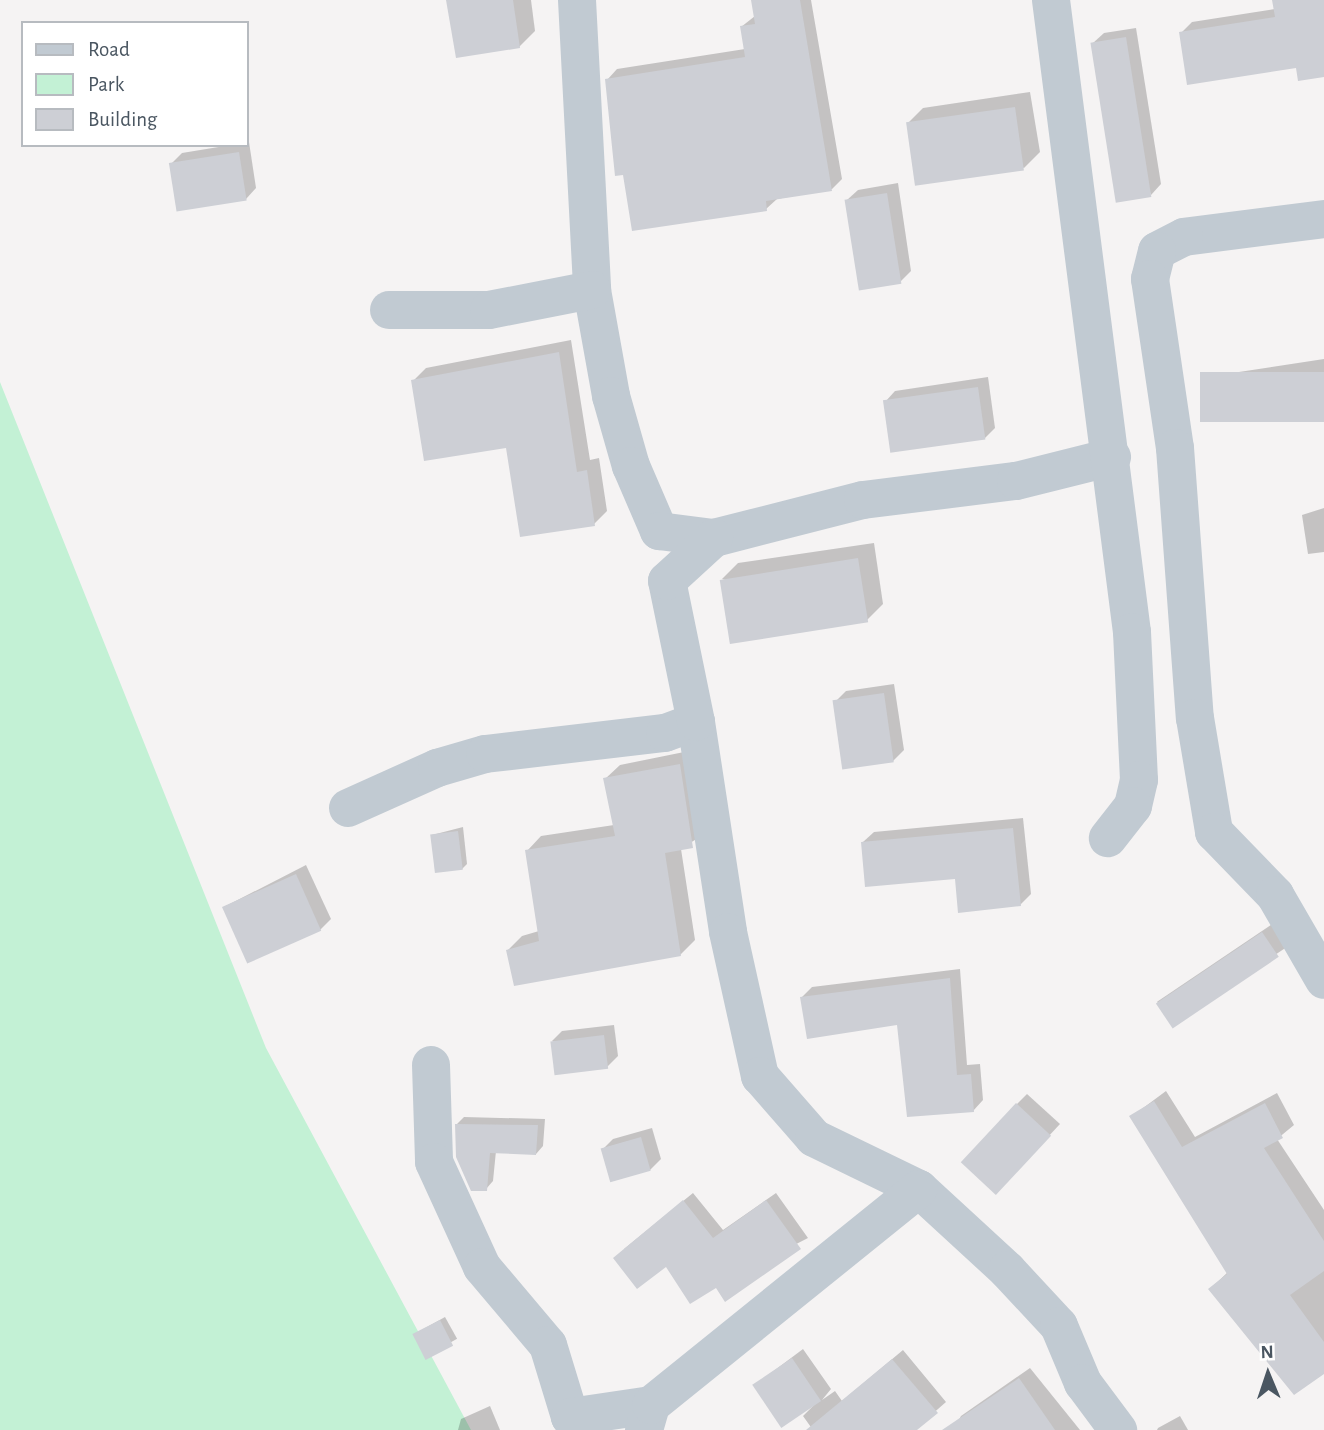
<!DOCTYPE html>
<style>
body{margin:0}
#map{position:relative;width:1324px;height:1430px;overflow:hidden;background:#f5f3f3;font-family:"Alegreya Sans",sans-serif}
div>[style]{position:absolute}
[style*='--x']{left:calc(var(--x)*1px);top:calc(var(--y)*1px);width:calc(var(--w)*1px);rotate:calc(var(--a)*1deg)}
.green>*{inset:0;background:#c3f1d5}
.shadow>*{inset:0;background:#0003;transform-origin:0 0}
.building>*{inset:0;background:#cdcfd5;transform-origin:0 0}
.minor>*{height:38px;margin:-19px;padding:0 19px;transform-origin:19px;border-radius:19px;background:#c1cad2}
span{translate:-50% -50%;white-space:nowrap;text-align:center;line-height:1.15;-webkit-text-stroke:7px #fff;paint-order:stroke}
.legend{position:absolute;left:21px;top:21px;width:228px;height:126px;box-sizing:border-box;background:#fff;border:2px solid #b7bbc0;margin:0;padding:9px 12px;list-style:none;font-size:21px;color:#4a5661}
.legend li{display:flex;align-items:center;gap:14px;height:35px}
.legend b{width:35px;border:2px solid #b7bbc0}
.north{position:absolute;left:1233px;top:1339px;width:70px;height:70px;-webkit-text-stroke:5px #fff;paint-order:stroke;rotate:358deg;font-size:19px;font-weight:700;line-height:28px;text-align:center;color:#4a5661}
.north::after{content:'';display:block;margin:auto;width:24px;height:32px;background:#4a5661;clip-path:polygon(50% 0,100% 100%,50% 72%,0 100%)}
</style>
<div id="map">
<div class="green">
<i style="clip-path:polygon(0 382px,266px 1048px,471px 1430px,0 1430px)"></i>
</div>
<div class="shadow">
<i style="clip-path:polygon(448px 0,531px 0,535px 31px,519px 47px)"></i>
<i style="clip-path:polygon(753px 0,811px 0,842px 179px,832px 189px,777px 199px,766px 209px,607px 80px,617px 69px,745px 49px,741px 27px,755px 16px)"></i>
<i style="clip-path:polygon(1274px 0,1324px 0,1324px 75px,1181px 33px,1192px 22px,1275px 9px)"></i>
<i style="clip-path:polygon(1136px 28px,1161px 184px,1151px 195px,1093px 43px,1104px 33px)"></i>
<i style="clip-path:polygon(1030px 92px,1040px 152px,1024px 168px,907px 124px,923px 108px)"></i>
<i style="clip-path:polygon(249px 142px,256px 188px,246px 199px,171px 164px,182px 153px)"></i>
<i style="clip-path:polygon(898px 183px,911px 271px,900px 282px,847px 200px,858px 190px)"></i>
<i style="clip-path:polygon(571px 340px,590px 460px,599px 458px,607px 511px,594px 524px,508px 446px,413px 381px,426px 368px)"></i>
<i style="clip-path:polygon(1324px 359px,1324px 420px,1203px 391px,1219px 375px)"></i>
<i style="clip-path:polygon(988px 377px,995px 428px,985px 438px,885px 402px,895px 391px)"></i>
<i style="clip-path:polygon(1324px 508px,1324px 552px,1308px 554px,1302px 515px)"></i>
<i style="clip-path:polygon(874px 543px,883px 604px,867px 620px,722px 579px,738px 563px)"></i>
<i style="clip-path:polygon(894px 684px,904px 750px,893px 761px,835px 702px,846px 691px)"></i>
<i style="clip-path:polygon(694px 750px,707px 832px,681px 849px,695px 940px,680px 955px,508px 950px,522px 936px,539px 931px,527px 851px,541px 836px,614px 825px,605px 779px,620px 765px)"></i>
<i style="clip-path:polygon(1023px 818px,1031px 894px,1020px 905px,863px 842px,874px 832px)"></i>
<i style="clip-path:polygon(463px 827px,467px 864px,462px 869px,432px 835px)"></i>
<i style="clip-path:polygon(306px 865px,331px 919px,320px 930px,224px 907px)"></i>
<i style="left:1274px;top:923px;width:27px;height:141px;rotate:56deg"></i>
<i style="clip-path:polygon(960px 969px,967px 1065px,980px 1064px,983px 1100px,973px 1111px,898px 1023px,802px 997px,812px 987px)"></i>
<i style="clip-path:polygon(614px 1025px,618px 1056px,607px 1067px,552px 1041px,562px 1031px)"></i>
<i style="clip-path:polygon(1166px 1091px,1195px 1137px,1277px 1093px,1294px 1125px,1277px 1139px,1324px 1210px,1324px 1372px,1210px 1289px,1228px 1272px,1131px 1117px)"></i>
<i style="clip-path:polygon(1027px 1094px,1060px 1124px,1006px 1182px,1017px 1104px)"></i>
<i style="clip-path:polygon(464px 1117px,545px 1119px,543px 1146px,536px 1154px,496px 1151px,493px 1181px,486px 1189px,456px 1125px)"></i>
<i style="clip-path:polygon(652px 1128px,661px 1159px,650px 1170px,603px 1149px,613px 1139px)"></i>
<i style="clip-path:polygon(693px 1193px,723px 1230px,776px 1193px,808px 1238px,716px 1285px,624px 1249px)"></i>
<i style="left:445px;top:1317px;width:25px;height:35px;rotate:61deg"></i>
<i style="clip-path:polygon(803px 1349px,831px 1389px,822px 1400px,835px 1391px,842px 1401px,903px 1350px,946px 1402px,914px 1430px,813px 1430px,803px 1416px,814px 1405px,755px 1385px)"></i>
<i style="clip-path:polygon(1030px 1368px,1080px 1430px,953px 1430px,961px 1416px)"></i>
<i style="clip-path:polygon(490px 1406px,500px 1430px,458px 1430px,461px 1419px)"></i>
<i style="clip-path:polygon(1180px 1416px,1188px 1430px,1157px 1430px,1158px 1428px)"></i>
</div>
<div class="building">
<i style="clip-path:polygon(446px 0,513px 0,520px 48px,456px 58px)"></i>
<i style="clip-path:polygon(751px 0,800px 0,832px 191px,766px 201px,767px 211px,632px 231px,623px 175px,615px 176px,605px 79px,745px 57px,740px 26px,755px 24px)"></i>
<i style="clip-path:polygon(1272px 0,1324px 0,1324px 77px,1298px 81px,1296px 68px,1187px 85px,1179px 32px,1275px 17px)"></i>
<i style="left:1126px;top:37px;width:162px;height:36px;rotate:81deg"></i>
<i style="left:1015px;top:107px;width:64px;height:110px;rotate:82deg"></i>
<i style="left:239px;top:152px;width:49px;height:71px;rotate:81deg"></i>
<i style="left:887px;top:193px;width:92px;height:43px;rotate:81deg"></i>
<i style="clip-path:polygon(559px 352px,577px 472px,587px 470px,595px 526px,520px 537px,506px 448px,424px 461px,411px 380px)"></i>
<i style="left:1324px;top:372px;width:50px;height:124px;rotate:90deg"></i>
<i style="left:978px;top:387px;width:53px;height:96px;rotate:82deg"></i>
<i style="left:858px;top:558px;width:65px;height:140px;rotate:81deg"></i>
<i style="left:884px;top:693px;width:70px;height:52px;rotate:82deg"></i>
<i style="clip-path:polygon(680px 764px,693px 848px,665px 853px,681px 956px,514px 986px,506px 950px,539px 941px,525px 850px,615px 836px,603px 778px)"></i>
<i style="clip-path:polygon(1013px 828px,1021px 906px,958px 913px,955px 879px,865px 887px,861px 842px)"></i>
<i style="left:458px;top:831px;width:39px;height:28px;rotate:83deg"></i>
<i style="left:296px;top:874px;width:62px;height:81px;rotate:66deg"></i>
<i style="left:1262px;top:932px;width:30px;height:128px;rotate:56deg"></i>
<i style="clip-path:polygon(950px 978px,957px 1075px,971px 1074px,974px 1112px,907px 1117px,897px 1025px,807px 1039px,800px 997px)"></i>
<i style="left:604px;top:1035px;width:34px;height:54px;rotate:83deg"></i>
<i style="clip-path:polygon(1154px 1101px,1182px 1147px,1265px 1103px,1283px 1138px,1264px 1148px,1324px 1241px,1324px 1271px,1290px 1295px,1324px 1342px,1324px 1374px,1294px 1395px,1208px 1289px,1227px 1274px,1129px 1116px)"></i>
<i style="left:1016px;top:1103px;width:48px;height:81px;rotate:43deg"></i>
<i style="clip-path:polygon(455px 1124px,538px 1125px,536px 1155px,490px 1153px,487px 1191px,471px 1191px,456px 1157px)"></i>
<i style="left:641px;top:1137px;width:35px;height:42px;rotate:74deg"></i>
<i style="clip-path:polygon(683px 1200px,713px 1238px,766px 1200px,801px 1249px,725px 1302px,716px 1288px,690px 1304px,666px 1267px,637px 1289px,613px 1258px)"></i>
<i style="left:440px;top:1320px;width:29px;height:31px;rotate:63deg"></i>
<i style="left:792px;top:1358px;width:52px;height:48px;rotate:56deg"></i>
<i style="clip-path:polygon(892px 1359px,938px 1413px,917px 1430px,806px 1430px)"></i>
<i style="clip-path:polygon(1019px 1378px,1055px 1430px,942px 1430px)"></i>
</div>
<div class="minor">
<i style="--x:577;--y:0;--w:290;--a:87"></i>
<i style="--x:592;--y:290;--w:108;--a:79.8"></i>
<i style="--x:611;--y:396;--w:73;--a:74.1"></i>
<i style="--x:631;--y:466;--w:71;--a:66.7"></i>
<i style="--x:659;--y:531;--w:55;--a:7.3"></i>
<i style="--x:714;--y:538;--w:154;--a:-14.3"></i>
<i style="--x:863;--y:500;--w:154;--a:-7.1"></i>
<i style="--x:1016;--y:481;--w:99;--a:-14"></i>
<i style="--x:1051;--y:0;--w:637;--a:82.7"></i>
<i style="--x:1132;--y:632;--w:148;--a:87.3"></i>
<i style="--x:1139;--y:780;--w:27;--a:103"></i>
<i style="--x:1133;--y:806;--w:41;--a:128"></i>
<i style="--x:1324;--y:219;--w:141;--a:172.7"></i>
<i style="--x:1184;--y:237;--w:30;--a:153"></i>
<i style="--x:1157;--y:251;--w:29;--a:104"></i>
<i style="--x:1150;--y:279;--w:171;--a:81.6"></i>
<i style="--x:1175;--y:448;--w:271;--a:85.8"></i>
<i style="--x:1195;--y:718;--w:116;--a:80.5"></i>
<i style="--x:1214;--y:832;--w:88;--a:45.9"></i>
<i style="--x:1275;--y:895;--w:98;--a:60"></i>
<i style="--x:389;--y:310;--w:100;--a:0"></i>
<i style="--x:489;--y:310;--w:105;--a:-11"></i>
<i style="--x:696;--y:722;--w:212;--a:81.3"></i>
<i style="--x:728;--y:932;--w:148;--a:77.5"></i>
<i style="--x:760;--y:1076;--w:82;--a:48.9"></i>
<i style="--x:814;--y:1138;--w:117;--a:25.9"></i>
<i style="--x:919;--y:1189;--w:120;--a:42.6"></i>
<i style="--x:1007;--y:1270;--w:76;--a:47.1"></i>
<i style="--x:1059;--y:1326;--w:62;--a:67.2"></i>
<i style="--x:1083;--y:1383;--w:59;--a:53.3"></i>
<i style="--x:348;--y:808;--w:98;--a:-24.2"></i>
<i style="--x:437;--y:768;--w:50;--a:-16.3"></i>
<i style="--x:485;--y:754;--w:181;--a:-6.7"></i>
<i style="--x:665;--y:733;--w:33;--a:-20"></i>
<i style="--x:696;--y:722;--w:144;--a:-101.6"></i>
<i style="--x:667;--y:581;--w:64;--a:-42.5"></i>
<i style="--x:431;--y:1065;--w:97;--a:88.2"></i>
<i style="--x:434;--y:1162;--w:115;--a:65.4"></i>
<i style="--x:482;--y:1267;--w:102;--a:49.8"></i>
<i style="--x:548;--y:1345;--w:75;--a:73"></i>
<i style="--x:570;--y:1417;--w:18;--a:45"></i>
<i style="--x:570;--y:1417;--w:82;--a:-8.4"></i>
<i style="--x:644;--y:1430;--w:26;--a:-74"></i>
<i style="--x:651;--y:1405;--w:344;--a:-38.9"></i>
</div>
<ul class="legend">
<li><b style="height:9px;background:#c1cad2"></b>Road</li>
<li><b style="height:19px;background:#c3f1d5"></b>Park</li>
<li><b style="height:19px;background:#cdcfd5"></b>Building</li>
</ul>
<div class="north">N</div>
</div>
